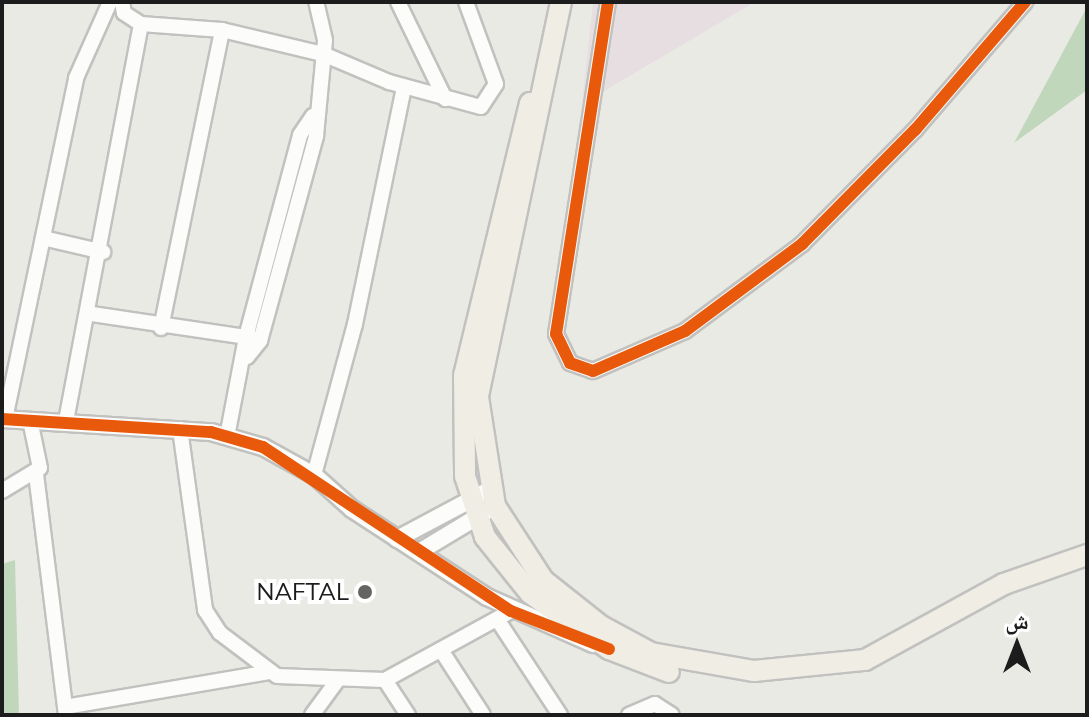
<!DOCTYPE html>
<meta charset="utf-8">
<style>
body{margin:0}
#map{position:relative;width:1089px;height:717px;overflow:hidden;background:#eaeae5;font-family:Mulish,"Noto Naskh Arabic",sans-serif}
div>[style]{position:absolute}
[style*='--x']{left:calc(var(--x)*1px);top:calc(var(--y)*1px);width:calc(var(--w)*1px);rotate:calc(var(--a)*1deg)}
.industrial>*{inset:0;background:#e7dee2}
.forest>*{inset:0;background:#c1d7bc}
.roads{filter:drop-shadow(2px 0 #c1c1bf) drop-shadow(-2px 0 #c1c1bf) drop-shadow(0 2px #c1c1bf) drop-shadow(0 -2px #c1c1bf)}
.minor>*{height:14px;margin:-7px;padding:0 7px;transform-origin:7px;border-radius:7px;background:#fcfcfb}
.tertiary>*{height:16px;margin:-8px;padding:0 8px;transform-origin:8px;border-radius:8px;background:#fcfcfb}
.primary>*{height:20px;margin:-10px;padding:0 10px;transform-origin:10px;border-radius:10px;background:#efede4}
.cycleway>*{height:12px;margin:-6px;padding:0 6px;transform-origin:6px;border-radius:6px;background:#e8590c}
.dots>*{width:22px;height:22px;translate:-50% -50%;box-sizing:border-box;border:4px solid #fff;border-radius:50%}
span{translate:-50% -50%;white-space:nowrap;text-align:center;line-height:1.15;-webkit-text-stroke:8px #fff;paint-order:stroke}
.poi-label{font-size:24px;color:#1c1c1c}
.right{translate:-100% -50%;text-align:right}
.frame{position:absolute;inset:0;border:4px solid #1c1c1c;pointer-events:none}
.north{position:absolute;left:977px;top:605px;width:80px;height:80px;-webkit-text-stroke:6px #fff;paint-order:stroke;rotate:0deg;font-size:22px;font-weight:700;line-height:32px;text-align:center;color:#1c1c1c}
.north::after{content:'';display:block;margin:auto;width:28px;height:36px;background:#1c1c1c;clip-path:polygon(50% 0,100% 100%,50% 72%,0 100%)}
</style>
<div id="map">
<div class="industrial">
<i style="clip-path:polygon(593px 2px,755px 2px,582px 104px)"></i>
</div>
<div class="forest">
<i style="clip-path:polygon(1087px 7px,1087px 90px,1014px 143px)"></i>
<i style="clip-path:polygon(15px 560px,19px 715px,2px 715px,2px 564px)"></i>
</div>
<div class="roads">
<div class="minor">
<i style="--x:122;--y:2;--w:11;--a:80"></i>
<i style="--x:124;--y:13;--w:20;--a:33"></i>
<i style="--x:141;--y:24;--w:81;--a:4.2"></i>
<i style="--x:222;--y:30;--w:104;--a:13.4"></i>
<i style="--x:323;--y:54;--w:72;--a:23"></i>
<i style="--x:389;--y:82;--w:95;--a:15.2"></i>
<i style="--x:481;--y:107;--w:27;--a:-57"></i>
<i style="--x:496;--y:84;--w:87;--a:-110.1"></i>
<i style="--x:398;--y:2;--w:108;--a:64.1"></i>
<i style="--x:608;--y:2;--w:336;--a:98.9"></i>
<i style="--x:556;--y:334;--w:32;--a:64"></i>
<i style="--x:570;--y:363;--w:24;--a:19"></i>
<i style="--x:593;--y:371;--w:100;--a:-23.5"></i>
<i style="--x:685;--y:331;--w:146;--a:-36.6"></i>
<i style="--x:802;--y:244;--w:161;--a:-45.3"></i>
<i style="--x:915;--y:130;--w:169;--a:-49.3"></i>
<i style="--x:43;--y:238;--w:62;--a:13.1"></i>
<i style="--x:92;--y:314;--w:162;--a:8.5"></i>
<i style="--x:161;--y:328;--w:304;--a:-78.4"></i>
<i style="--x:247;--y:357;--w:21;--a:-51"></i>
<i style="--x:260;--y:341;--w:213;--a:-74.7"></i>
<i style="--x:316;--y:136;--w:96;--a:-84.6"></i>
<i style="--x:325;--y:40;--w:39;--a:-103"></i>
<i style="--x:5;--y:419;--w:348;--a:-78.2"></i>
<i style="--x:76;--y:78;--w:83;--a:-65.9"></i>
<i style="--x:66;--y:421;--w:404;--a:-79.3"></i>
<i style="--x:180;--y:429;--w:183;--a:82.1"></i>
<i style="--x:205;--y:610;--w:27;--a:57"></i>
<i style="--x:220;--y:633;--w:71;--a:37"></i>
<i style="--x:277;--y:676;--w:108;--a:2.1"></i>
<i style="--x:385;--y:680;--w:144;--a:-28.7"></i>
<i style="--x:227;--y:437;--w:102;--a:-79.2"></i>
<i style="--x:246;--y:337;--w:209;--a:-75"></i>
<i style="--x:300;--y:135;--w:23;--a:-56"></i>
<i style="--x:36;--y:474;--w:243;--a:82.9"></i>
<i style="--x:314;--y:475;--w:156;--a:-74.8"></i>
<i style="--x:355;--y:324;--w:242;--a:-78.3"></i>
<i style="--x:2;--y:491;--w:44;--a:-31.2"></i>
<i style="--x:40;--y:468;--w:49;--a:-101.8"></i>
<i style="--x:497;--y:619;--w:115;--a:56.7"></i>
<i style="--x:441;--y:650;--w:77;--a:57.1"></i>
<i style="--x:385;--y:680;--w:42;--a:56.7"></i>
<i style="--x:65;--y:707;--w:207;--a:-9.7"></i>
<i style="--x:312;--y:715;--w:42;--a:-53.7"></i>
<i style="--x:629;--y:715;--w:28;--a:-23"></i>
<i style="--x:655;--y:704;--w:20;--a:33"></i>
</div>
<div class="tertiary">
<i style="--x:2;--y:419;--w:209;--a:3.6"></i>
<i style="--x:211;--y:432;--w:54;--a:16.1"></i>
<i style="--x:263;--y:447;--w:58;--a:28.8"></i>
<i style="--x:314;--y:475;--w:51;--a:41.8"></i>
<i style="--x:352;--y:509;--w:161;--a:33.1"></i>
<i style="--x:487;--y:597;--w:116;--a:23.9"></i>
<i style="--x:397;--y:539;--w:104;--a:-28"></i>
<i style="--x:419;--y:552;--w:79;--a:-31.1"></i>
</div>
<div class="primary">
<i style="--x:561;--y:2;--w:404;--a:101.9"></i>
<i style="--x:478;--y:397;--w:110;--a:81.1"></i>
<i style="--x:495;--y:506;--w:88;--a:57"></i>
<i style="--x:543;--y:580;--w:74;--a:38.4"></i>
<i style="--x:601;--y:626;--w:57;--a:28.4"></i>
<i style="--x:651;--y:653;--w:105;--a:9.9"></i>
<i style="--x:754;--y:671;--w:112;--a:-5.7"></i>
<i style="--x:865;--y:660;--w:158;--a:-28.7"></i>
<i style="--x:1004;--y:584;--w:88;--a:-19.3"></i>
<i style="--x:530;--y:103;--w:280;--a:103.6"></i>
<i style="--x:464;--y:375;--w:101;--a:89.4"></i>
<i style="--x:465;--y:476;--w:64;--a:71.8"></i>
<i style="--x:485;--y:537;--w:72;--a:51.2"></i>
<i style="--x:530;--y:593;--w:97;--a:35.3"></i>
<i style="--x:609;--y:649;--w:64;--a:21"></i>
</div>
</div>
<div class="cycleway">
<i style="--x:608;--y:2;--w:336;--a:98.9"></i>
<i style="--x:556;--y:334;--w:32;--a:64"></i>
<i style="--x:570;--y:363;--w:24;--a:19"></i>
<i style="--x:593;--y:371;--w:100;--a:-23.5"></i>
<i style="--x:685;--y:331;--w:146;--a:-36.6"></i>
<i style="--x:802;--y:244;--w:161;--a:-45.3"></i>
<i style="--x:915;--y:130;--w:169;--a:-49.3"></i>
<i style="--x:2;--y:419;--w:209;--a:3.6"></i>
<i style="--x:211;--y:432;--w:54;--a:16.1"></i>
<i style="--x:263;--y:447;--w:297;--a:33.5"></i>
<i style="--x:511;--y:611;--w:105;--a:21.2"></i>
</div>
<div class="dots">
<i style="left:365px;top:592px;background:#646462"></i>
</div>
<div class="poi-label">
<span class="right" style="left:349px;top:592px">NAFTAL</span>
</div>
<div class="frame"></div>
<div class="north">ش</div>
</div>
